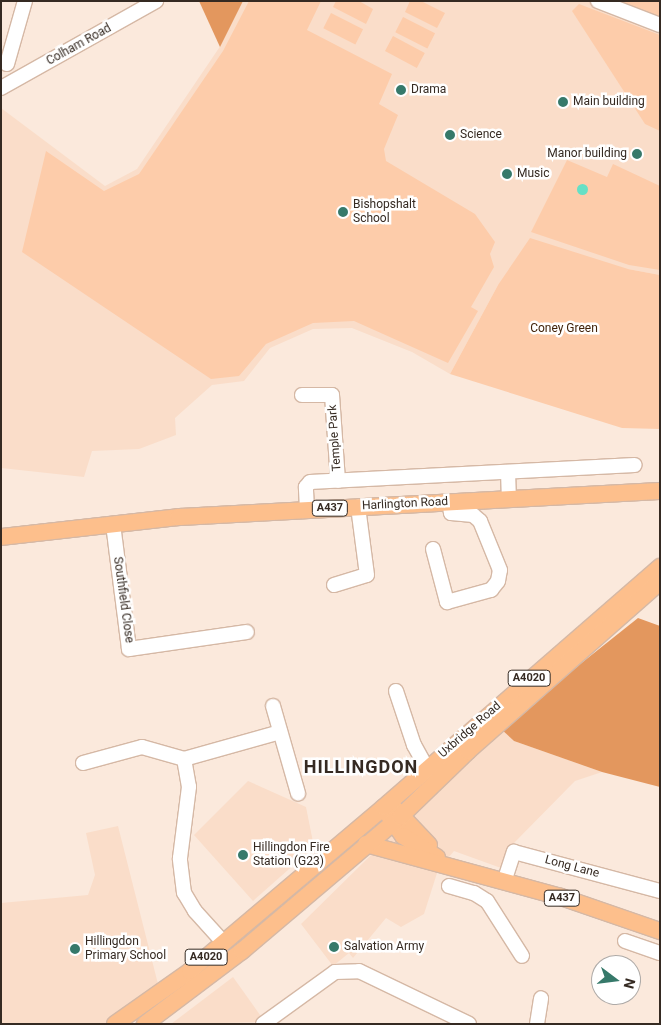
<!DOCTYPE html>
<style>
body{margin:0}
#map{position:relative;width:661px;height:1025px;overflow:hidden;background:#fbe9dc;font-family:Roboto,sans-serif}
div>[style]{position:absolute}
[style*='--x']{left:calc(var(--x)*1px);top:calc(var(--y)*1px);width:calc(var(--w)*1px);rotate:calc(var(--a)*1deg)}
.built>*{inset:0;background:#faddc9}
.green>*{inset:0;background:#fdccaa;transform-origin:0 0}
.forest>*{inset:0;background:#e3975e}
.water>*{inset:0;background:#66e0c5}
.round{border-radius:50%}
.roads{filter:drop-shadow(1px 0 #d5b8a5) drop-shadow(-1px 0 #d5b8a5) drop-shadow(0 1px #d5b8a5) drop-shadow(0 -1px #d5b8a5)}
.minor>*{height:14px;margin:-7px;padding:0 7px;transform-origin:7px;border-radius:7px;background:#fff}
.major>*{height:16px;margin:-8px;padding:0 8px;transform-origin:8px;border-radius:8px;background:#fdbf8c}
.dots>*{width:14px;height:14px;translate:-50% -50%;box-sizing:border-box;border:2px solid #fff;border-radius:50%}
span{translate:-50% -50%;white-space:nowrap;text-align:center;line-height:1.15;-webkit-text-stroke:5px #fff;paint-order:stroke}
.shield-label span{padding:1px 4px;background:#fff;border:1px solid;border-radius:4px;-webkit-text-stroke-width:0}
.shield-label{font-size:11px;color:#352a22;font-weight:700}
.street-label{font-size:12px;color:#352a22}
.poi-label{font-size:12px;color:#352a22}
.left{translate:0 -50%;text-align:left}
.right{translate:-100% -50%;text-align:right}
.park-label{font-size:12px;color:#402209}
.district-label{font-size:18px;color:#352a22;font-weight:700;letter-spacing:1px}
.frame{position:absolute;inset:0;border:2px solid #352a22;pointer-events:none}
.north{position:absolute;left:591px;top:955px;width:50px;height:50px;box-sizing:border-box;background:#fff;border:1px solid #aeaaa7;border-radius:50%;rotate:105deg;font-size:14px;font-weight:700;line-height:20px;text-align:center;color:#352a22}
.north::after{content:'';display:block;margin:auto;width:18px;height:22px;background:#36796a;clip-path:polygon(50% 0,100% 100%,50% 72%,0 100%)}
</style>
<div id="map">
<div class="built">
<i style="clip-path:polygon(243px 1px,598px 1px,660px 25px,660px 275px,628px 269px,498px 285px,450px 374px,412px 352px,352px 328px,313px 329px,270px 348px,244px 381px,212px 385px,175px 418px,176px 435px,139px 449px,92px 451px,84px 477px,1px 468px,1px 108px,105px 186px,137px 169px,219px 48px)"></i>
<i style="clip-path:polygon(500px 728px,514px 741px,602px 772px,575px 781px,511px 846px,512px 872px,454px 851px,438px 870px,424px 914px,401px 927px,386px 918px,353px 958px,349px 953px,333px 966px,301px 924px)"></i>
<i style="clip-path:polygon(248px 781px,306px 807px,314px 847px,253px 901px,194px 835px)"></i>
<i style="clip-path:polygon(118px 826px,159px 988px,106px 1024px,1px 1024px,1px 903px,88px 895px,95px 875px,86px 833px)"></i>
<i style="clip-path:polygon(233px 977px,265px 1022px,171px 1024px)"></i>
</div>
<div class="green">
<i style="clip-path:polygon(249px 1px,321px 1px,307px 30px,392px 74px,379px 104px,398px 115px,384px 149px,386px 161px,475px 214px,495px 242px,490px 254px,494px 267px,471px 307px,478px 311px,448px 363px,354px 321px,313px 323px,266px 344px,239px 376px,211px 379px,22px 252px,46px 151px,104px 191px,139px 174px,223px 51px)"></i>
<i style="clip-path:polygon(336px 1px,359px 1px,373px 9px,366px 24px,333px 7px)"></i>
<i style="clip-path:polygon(410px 1px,421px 1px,445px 13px,437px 28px,405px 12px)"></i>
<i style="clip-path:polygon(619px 1px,660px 1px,660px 18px)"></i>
<i style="clip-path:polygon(579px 4px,660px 35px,660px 131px,645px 124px,572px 11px)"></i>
<i style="left:331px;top:13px;width:36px;height:17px;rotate:27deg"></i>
<i style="left:403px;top:17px;width:36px;height:17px;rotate:27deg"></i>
<i style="left:393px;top:36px;width:36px;height:17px;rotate:28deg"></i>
<i style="clip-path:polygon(567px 160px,607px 177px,613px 164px,660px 186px,660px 270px,629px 265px,531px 232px)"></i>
<i style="clip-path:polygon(530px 238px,628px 269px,660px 275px,660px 429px,622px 428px,450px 374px,498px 285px)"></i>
</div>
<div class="forest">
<i style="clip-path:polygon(199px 1px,243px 1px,220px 47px)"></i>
<i style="clip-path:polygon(638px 618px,660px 626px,660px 787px,602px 772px,514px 741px,500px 728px)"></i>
</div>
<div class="water">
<i class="round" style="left:576.5px;top:183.5px;width:11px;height:11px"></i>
</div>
<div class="roads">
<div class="minor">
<i style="--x:598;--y:1;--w:66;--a:21.2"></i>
<i style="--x:7;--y:64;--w:66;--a:-74.1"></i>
<i style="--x:1;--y:88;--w:178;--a:-29.3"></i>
<i style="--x:302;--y:395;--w:30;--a:0"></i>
<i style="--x:332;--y:395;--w:86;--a:86"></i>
<i style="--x:508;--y:472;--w:26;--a:88"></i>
<i style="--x:307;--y:509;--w:22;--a:-93"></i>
<i style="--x:306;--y:487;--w:6;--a:-51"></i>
<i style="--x:310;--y:482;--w:325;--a:-3"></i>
<i style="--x:113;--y:524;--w:126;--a:82.7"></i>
<i style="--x:129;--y:649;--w:119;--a:-8.2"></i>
<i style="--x:433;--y:549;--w:55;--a:75.2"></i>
<i style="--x:447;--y:602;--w:46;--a:-15.3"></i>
<i style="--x:491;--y:590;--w:11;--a:-52"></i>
<i style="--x:498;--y:581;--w:11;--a:-80"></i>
<i style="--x:500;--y:570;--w:53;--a:-112.2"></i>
<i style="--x:480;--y:521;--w:9;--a:-139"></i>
<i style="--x:473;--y:515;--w:22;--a:-175"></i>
<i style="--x:451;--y:513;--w:11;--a:-100"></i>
<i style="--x:334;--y:585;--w:34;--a:-17"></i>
<i style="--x:367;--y:575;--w:69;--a:-97.5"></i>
<i style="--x:396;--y:691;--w:57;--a:71.6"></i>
<i style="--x:414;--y:745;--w:26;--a:61"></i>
<i style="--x:273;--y:706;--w:91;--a:74"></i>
<i style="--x:83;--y:763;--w:61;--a:-15.2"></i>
<i style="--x:142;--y:747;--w:44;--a:15.9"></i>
<i style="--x:504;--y:882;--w:32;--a:-72"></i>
<i style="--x:514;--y:852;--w:151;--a:15"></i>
<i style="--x:449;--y:886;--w:26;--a:16"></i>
<i style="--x:474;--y:893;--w:15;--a:32"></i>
<i style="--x:487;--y:901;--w:65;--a:57.5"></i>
<i style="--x:625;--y:941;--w:37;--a:19"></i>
<i style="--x:223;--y:942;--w:42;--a:-132.1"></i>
<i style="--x:195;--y:911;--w:21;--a:-121"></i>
<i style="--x:184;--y:893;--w:35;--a:-97"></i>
<i style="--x:180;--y:858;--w:72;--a:-82.8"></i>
<i style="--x:189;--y:787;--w:28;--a:-100"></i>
<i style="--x:184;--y:759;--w:100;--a:-15.7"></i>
<i style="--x:263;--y:1024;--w:89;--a:-35.8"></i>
<i style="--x:335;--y:972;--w:24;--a:-2"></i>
<i style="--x:359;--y:971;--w:122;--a:25.7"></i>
<i style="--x:537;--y:1024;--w:26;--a:-81"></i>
</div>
<div class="major">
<i style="--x:1;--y:537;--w:179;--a:-6.4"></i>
<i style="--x:179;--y:517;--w:482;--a:-3.1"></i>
<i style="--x:394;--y:808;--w:51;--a:46.6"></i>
<i style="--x:387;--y:813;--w:28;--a:55"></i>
<i style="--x:403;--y:836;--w:40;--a:32"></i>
<i style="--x:366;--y:844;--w:202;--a:15.2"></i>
<i style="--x:561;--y:897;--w:105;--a:19"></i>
<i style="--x:115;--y:1024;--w:92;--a:-35.2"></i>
<i style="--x:190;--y:971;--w:254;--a:-40.2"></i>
<i style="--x:384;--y:807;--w:366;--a:-41"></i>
<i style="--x:145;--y:1024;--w:121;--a:-37"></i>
<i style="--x:242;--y:951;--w:209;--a:-40.3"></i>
<i style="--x:401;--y:816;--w:93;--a:-44.1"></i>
<i style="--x:468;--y:751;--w:256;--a:-41.4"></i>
</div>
</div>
<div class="dots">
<i style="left:401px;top:90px;background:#36796a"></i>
<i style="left:563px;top:102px;background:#36796a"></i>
<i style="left:450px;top:135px;background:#36796a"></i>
<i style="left:637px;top:154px;background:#36796a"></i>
<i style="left:507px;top:174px;background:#36796a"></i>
<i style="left:343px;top:212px;background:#36796a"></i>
<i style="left:243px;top:855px;background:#36796a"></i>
<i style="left:334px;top:947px;background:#36796a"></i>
<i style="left:75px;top:949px;background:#36796a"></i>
</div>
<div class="shield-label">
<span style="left:330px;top:508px">A437</span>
<span style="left:529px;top:678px">A4020</span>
<span style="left:562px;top:898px">A437</span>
<span style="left:206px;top:957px">A4020</span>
</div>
<div class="street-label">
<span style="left:79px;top:45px;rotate:-29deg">Colham Road</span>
<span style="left:335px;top:438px;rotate:-94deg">Temple Park</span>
<span style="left:405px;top:504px;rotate:-3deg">Harlington Road</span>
<span style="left:123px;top:600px;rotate:82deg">Southfield Close</span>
<span style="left:470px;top:730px;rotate:-41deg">Uxbridge Road</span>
<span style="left:572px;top:867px;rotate:15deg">Long Lane</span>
</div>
<div class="poi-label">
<span class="left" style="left:411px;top:90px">Drama</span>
<span class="left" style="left:573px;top:102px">Main building</span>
<span class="left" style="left:460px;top:135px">Science</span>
<span class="right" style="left:627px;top:154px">Manor building</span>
<span class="left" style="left:517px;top:174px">Music</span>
<span class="left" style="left:353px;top:212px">Bishopshalt<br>School</span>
<span class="left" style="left:253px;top:855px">Hillingdon Fire<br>Station (G23)</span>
<span class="left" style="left:85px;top:949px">Hillingdon<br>Primary School</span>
<span class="left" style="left:344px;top:947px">Salvation Army</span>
</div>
<div class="park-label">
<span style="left:564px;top:329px">Coney Green</span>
</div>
<div class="district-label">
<span style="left:361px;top:767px">HILLINGDON</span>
</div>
<div class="frame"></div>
<div class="north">N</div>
</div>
